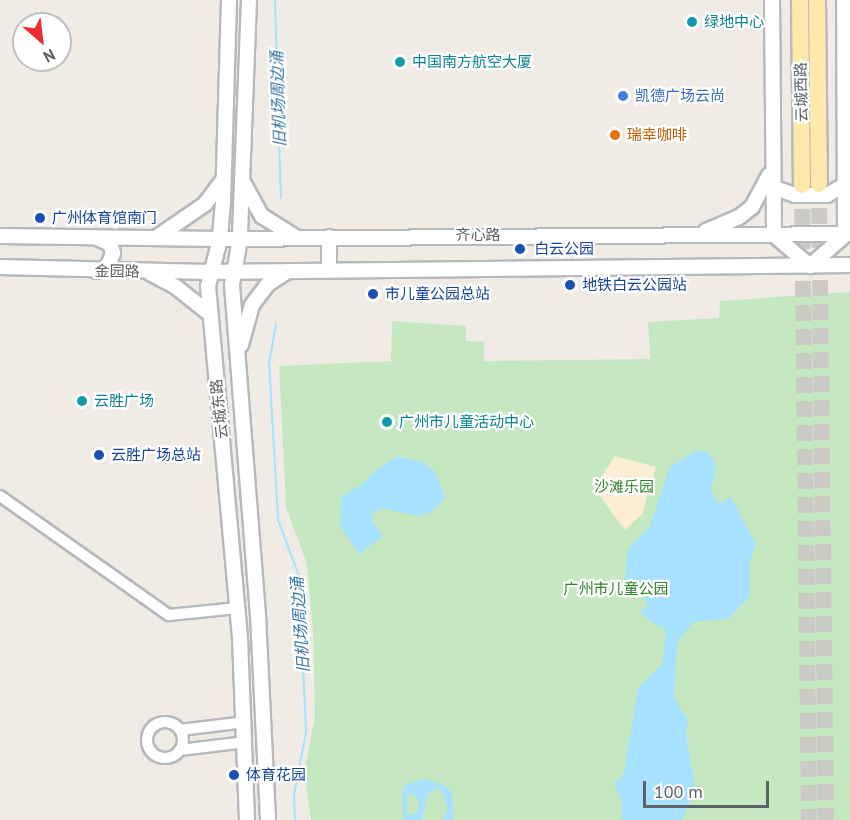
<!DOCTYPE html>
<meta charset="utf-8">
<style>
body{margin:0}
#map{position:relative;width:850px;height:820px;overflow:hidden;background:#f0ece5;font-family:"PT Sans","Noto Sans SC",sans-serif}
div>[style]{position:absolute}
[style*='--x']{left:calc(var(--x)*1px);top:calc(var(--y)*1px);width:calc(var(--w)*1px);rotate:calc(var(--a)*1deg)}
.green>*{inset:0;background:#c5e8c1}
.sand>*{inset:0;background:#fceed4}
.water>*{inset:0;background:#a6e2ff}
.stream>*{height:2px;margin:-1px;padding:0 1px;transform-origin:1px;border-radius:1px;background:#a6e2ff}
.primary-tunnel>*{height:16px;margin-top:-8px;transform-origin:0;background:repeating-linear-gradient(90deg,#cbcac5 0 16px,transparent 0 24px)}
.roads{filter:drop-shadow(2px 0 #b6b9bc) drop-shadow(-2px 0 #b6b9bc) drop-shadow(0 2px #b6b9bc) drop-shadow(0 -2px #b6b9bc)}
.street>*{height:10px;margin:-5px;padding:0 5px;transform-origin:5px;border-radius:5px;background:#fff}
.street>.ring{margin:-5px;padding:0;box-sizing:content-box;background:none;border:10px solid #fff;border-radius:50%}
.secondary>*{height:14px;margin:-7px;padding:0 7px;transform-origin:7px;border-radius:7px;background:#fff}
.primary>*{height:16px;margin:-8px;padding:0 8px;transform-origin:8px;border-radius:8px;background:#ffe8ab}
.dots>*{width:16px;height:16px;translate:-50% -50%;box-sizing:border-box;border:3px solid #fff;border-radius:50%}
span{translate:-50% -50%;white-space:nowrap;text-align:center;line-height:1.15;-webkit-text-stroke:4.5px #fff;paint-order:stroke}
.culture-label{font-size:15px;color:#0d838f}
.left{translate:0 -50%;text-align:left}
.street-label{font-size:15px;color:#5d6266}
.shop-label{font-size:15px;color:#366cbe}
.food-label{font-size:15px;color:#c56008}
.transit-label{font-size:15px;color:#164399}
.park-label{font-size:15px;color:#358230}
.water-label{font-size:16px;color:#3878a4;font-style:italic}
.north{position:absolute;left:12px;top:12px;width:60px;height:60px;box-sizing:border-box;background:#fff;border:2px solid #bec0c2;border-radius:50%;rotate:152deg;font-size:16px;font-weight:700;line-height:24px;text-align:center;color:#5d6266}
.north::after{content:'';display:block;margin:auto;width:21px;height:27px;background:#f02b30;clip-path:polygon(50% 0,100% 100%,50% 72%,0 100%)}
.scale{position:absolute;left:643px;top:781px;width:126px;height:27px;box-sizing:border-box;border:3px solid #5d6266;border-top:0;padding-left:8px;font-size:18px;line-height:21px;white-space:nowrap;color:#5d6266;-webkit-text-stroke:4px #fff;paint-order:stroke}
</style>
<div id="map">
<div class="green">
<i style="clip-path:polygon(850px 292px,850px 820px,311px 820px,304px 772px,315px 716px,313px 632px,307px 564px,286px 507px,279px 366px,391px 361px,392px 321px,466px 326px,466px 341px,484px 342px,484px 361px,650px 359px,648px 322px,719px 318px,720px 301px)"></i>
</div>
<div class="sand">
<i style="clip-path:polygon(615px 456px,656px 467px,642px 514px,625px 530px,600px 496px,599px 481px)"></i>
</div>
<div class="water">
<i style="clip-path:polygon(696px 451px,707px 451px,716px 465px,711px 490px,718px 504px,731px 497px,756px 545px,750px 561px,750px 596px,728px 619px,693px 622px,677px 643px,674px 697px,688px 721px,686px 734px,695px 788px,682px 820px,625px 820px,621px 818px,622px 802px,614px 784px,624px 774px,638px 688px,662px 664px,666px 633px,662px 626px,653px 624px,639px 611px,648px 606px,644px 597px,649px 594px,647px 590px,642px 593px,637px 584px,623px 591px,628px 549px,650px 526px,670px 467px)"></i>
<i style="clip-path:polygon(397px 456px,423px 462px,435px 471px,445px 498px,430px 513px,417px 516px,382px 508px,372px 514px,372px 521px,383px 536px,359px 554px,340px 526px,341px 496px,365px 483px,375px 471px)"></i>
<i style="clip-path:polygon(evenodd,425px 779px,443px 785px,452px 793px,453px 820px,443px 820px,448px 809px,440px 788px,428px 793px,422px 820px,404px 820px,402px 796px,405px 785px,425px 779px,411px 793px,420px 802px,417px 812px,412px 815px,407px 813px,407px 797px,411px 793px)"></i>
</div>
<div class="stream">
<i style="--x:275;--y:0;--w:198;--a:88.3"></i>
<i style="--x:276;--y:324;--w:39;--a:100"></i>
<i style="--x:269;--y:362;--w:158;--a:86.7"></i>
<i style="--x:278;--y:520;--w:60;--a:69.4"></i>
<i style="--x:299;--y:576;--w:156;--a:87.4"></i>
<i style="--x:306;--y:732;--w:64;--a:100.8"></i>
<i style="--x:294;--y:795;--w:25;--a:88"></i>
</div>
<div class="primary-tunnel">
<i style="--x:819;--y:184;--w:636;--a:89.37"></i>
<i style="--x:802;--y:185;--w:635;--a:89.37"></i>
</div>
<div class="roads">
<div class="street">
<i style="--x:0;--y:496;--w:207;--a:35.2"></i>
<i style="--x:169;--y:615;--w:69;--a:-5.8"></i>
<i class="ring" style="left:147px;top:722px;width:26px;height:26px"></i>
<i style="--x:180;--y:730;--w:66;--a:-6.9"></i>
<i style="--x:180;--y:750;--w:66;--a:-6.9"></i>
</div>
<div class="secondary">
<i style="--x:229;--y:0;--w:202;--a:91.7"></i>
<i style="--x:223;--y:202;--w:37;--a:95"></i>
<i style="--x:220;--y:239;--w:49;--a:104.3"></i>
<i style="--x:208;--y:286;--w:353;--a:84.8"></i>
<i style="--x:240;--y:638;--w:182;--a:87.8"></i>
<i style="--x:249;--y:0;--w:239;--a:92.2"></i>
<i style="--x:240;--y:239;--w:47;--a:99.9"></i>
<i style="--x:232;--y:285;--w:331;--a:85.5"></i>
<i style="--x:258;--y:615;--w:205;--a:87.2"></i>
<i style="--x:772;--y:0;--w:235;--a:89.5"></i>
<i style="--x:774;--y:235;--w:48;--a:40.7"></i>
<i style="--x:244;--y:184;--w:37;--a:61"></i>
<i style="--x:262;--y:216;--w:40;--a:32"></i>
<i style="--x:772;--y:187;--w:24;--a:19"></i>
<i style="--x:795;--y:195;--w:32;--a:0"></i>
<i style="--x:827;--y:195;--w:22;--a:-30"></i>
<i style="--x:706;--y:231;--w:36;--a:-23"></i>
<i style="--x:739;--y:217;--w:16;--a:-38"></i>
<i style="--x:752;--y:207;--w:36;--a:-62"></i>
<i style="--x:0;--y:236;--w:220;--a:0.8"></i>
<i style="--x:220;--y:239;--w:630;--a:-0.45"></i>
<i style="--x:157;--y:237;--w:58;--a:-34.5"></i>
<i style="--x:205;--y:204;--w:30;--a:-53"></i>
<i style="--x:329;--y:237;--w:33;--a:90"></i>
<i style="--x:810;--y:266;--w:47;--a:-41.5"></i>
<i style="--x:845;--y:235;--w:235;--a:-90.2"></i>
<i style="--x:0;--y:267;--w:209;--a:1.4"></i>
<i style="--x:209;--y:272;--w:641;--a:-0.63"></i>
<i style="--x:96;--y:271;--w:11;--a:-15"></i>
<i style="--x:107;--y:268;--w:16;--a:-68"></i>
<i style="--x:113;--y:253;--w:9;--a:-108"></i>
<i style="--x:110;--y:244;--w:14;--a:-155"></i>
<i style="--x:150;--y:273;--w:30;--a:28"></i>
<i style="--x:176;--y:287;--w:43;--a:38.5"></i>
<i style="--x:241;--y:345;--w:41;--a:-74.6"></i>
<i style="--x:252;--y:305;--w:26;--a:-53"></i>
<i style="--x:268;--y:284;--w:24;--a:-33"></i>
</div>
<div class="primary">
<i style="--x:800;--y:0;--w:185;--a:89.4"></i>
<i style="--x:817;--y:0;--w:184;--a:89.4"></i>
</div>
</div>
<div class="dots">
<i style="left:692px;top:22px;background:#0f9aa8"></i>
<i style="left:400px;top:62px;background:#0f9aa8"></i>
<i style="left:623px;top:96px;background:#3f7fe0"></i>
<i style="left:615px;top:135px;background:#e8710a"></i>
<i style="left:40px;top:218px;background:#1a4fb4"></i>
<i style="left:520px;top:249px;background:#1a4fb4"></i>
<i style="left:570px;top:285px;background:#1a4fb4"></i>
<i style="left:373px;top:294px;background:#1a4fb4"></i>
<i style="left:82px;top:401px;background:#0f9aa8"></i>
<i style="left:387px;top:422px;background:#0f9aa8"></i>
<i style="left:99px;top:455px;background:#1a4fb4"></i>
<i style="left:234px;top:775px;background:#1a4fb4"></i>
</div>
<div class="culture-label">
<span class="left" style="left:704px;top:22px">绿地中心</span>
<span class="left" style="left:412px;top:62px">中国南方航空大厦</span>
<span class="left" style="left:94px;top:401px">云胜广场</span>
<span class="left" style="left:399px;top:422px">广州市儿童活动中心</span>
</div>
<div class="street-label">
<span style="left:801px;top:92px;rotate:-91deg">云城西路</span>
<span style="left:478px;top:235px">齐心路</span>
<span style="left:117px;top:271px;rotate:1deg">金园路</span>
<span style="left:219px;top:409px;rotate:-96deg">云城东路</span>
</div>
<div class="shop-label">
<span class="left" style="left:635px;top:96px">凯德广场云尚</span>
</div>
<div class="food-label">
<span class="left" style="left:627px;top:135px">瑞幸咖啡</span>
</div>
<div class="transit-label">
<span class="left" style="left:52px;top:218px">广州体育馆南门</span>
<span class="left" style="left:534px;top:249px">白云公园</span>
<span class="left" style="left:582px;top:285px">地铁白云公园站</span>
<span class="left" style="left:385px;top:294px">市儿童公园总站</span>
<span class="left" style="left:111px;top:455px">云胜广场总站</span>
<span class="left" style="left:246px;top:775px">体育花园</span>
</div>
<div class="park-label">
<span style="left:624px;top:487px">沙滩乐园</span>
<span style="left:616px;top:589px">广州市儿童公园</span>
</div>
<div class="water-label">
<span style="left:278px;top:99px;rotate:-92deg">旧机场周边涌</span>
<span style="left:300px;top:625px;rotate:-94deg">旧机场周边涌</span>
</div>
<div class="north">N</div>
<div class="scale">100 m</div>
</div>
